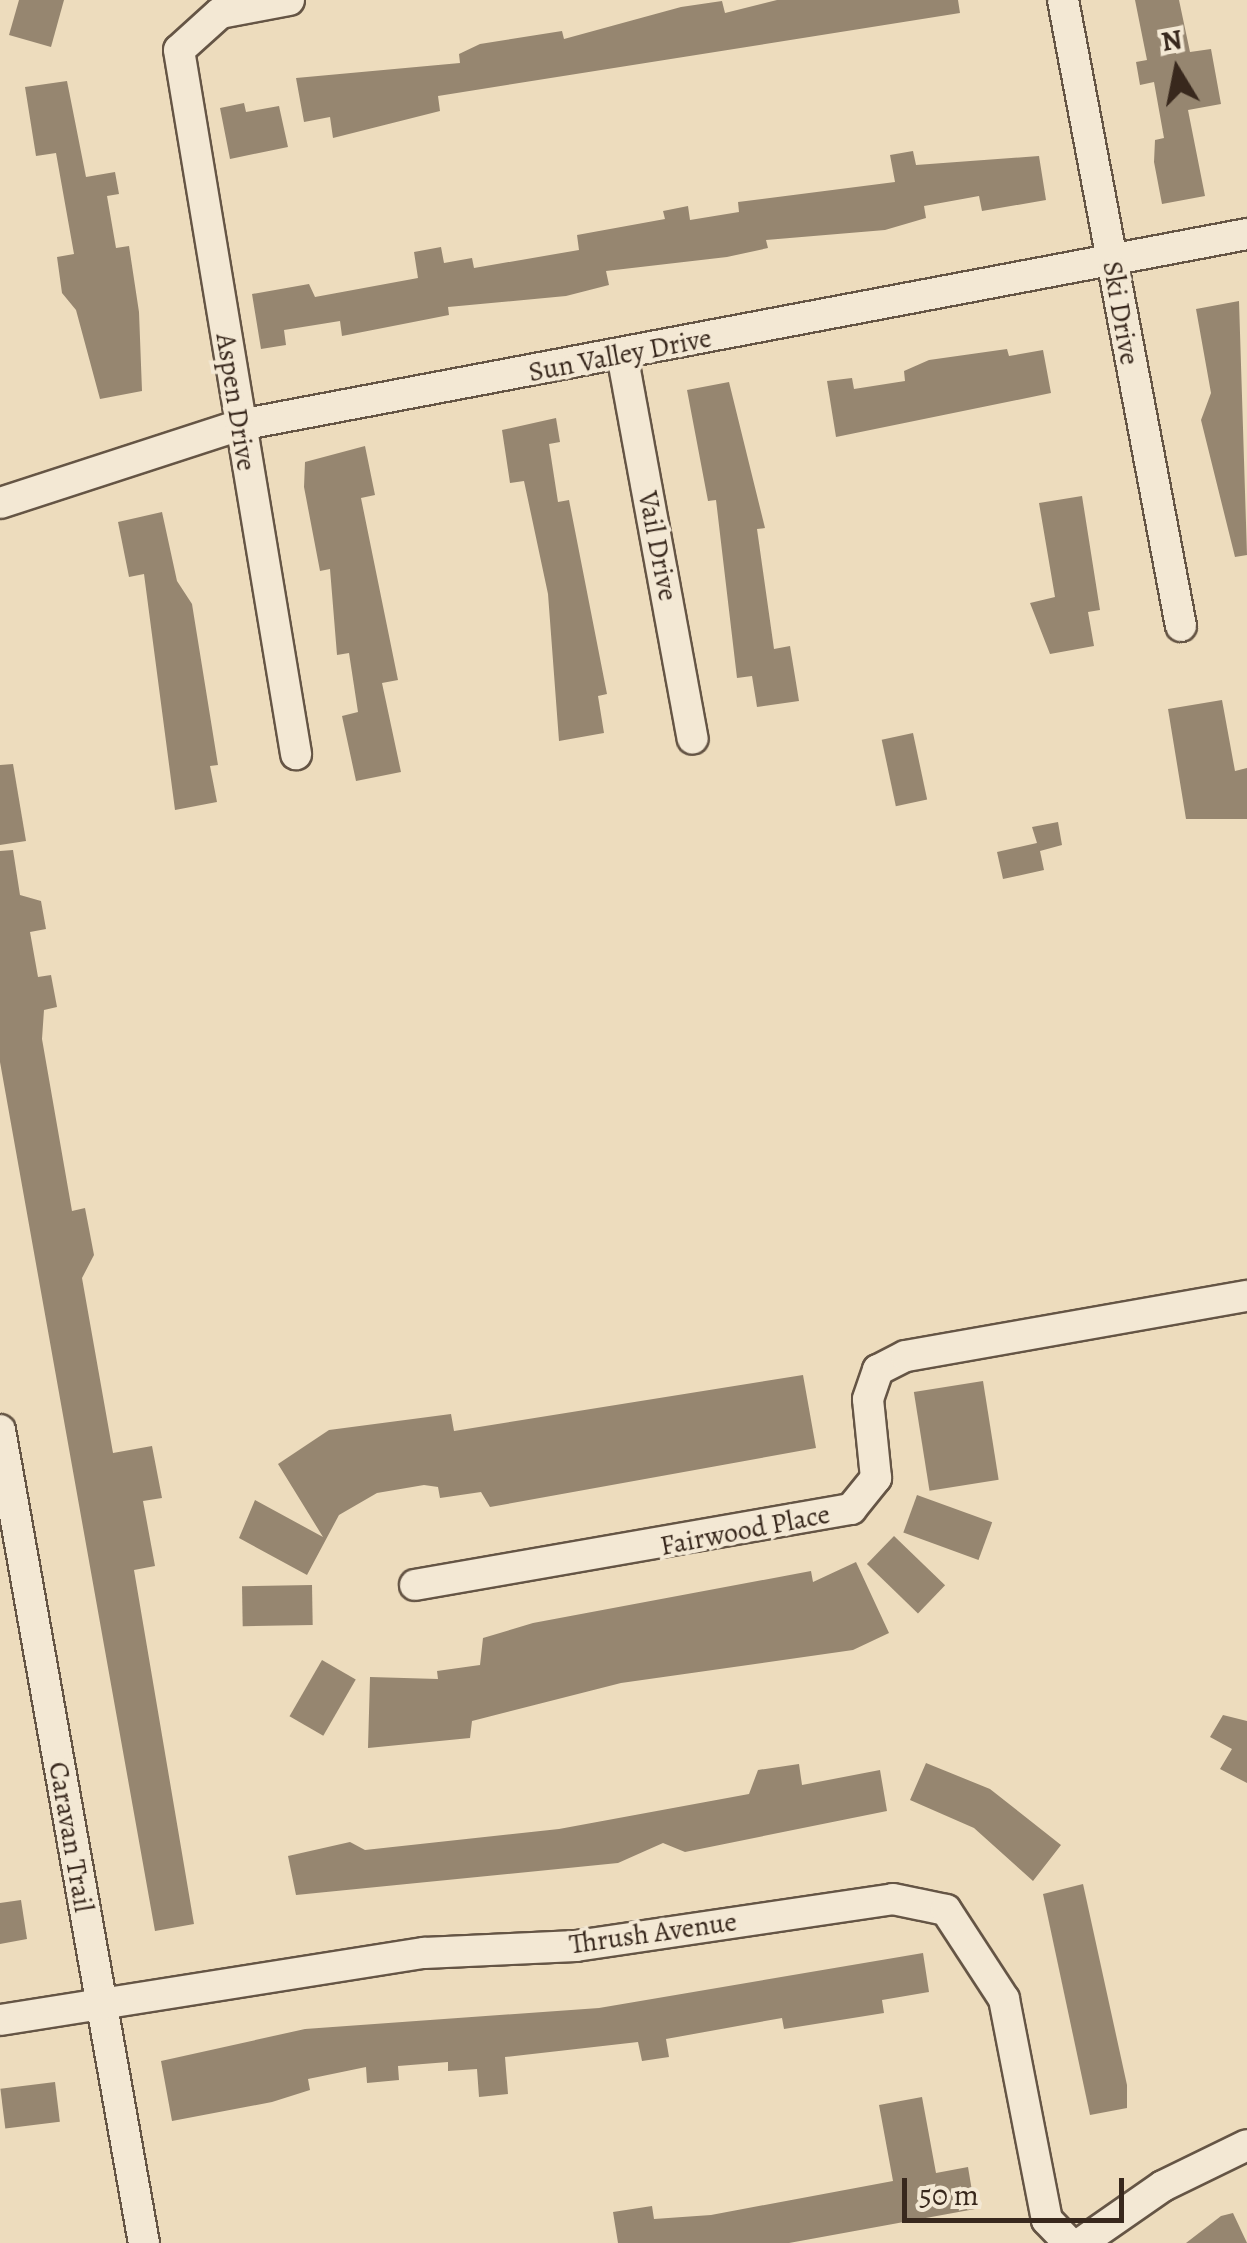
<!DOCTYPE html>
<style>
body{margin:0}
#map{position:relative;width:1247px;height:2243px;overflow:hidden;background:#eddcbd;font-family:Alegreya,serif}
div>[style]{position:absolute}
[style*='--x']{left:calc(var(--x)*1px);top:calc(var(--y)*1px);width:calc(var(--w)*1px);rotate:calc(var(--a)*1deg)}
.building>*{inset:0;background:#968670;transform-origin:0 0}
.roads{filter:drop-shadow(2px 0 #655545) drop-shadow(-2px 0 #655545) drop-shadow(0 2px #655545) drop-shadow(0 -2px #655545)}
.street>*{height:30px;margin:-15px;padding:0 15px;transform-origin:15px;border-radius:15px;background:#f3e8d4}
span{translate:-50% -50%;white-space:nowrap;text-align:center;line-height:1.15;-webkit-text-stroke:8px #f3e8d4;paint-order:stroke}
.street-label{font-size:28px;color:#38281d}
.north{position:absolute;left:1127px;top:20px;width:100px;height:100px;-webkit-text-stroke:8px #f3e8d4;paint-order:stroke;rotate:350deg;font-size:28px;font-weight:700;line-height:40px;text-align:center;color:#38281d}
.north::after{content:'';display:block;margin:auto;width:35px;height:45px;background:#38281d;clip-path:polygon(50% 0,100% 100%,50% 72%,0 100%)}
.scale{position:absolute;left:902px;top:2178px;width:222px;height:45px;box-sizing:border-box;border:5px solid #38281d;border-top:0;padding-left:12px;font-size:30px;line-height:35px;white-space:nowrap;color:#38281d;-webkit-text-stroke:8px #f3e8d4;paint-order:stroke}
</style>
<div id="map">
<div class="building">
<i style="clip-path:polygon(19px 0,64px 0,51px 47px,9px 35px)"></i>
<i style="clip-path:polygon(777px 0,958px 0,960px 13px,438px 96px,440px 111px,333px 138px,330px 117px,304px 122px,296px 78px,460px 63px,459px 54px,480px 44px,562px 31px,564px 39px,681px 7px,722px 1px,725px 13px)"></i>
<i style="clip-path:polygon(1135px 0,1179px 0,1190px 52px,1211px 49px,1221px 104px,1188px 110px,1205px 196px,1162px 204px,1154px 162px,1155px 140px,1164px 138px,1154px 82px,1140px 85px,1136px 62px,1147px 60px)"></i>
<i style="clip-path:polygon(67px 81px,86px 177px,115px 172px,119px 194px,107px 196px,116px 248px,129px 246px,139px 312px,142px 391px,100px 399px,76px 310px,62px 293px,57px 257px,74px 254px,56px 153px,36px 156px,25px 87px)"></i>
<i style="clip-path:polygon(244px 103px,246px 112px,279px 106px,288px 147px,230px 159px,220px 108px)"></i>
<i style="clip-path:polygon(913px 151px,916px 165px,1039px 156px,1046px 200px,982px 211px,979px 196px,924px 206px,926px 218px,885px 230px,766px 240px,768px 248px,727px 257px,606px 271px,609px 285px,566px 296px,448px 307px,449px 315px,342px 336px,340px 321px,284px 330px,286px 345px,261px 349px,252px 294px,309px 284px,315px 297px,418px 278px,414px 252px,441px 247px,444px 263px,472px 258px,474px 268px,579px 250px,577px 235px,665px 219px,663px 211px,688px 206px,690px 220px,739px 212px,738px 202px,895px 182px,890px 155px)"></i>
<i style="clip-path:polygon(1239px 301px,1247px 555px,1235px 557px,1201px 420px,1211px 393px,1196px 309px)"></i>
<i style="clip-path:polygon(1007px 349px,1009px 356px,1043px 350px,1051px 393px,836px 437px,827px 381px,852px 378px,854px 389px,905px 381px,904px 371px,929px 360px)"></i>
<i style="clip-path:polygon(729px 382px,765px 528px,757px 529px,774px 649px,790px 646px,799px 701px,757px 707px,752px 676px,737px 678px,716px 500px,708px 501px,687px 390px)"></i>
<i style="clip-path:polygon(556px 418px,560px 442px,549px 444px,558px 502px,569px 500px,607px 694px,598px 696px,604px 733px,559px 741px,548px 594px,524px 481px,510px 483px,502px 430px)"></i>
<i style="clip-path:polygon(365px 446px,375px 495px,361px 498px,398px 680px,382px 683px,401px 772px,356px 781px,342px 716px,358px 712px,349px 653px,337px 655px,330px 569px,320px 571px,304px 487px,305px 462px)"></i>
<i style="clip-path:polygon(1082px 496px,1100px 610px,1088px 612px,1094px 646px,1050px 654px,1030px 603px,1055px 597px,1039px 503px)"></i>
<i style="clip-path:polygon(162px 512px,177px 581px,192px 604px,218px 765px,210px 766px,217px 802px,175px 810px,144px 574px,129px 577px,118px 522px)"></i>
<i style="clip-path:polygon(1222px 700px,1235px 771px,1247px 768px,1247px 819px,1186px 819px,1168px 709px)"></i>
<i style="left:913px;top:733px;width:68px;height:32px;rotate:78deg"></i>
<i style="clip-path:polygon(13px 764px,26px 841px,0 845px,0 765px)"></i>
<i style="clip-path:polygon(1058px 822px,1062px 845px,1040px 851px,1044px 870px,1003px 879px,997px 852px,1037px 843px,1032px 827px)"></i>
<i style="clip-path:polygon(13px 850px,20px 895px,41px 901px,46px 929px,30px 932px,38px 977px,51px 975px,57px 1007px,44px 1010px,42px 1039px,72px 1211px,85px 1208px,94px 1255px,82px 1278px,113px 1453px,152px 1446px,162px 1498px,143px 1501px,155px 1566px,134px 1570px,194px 1924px,155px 1931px,0 1062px,0 851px)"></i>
<i style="clip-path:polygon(803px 1375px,816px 1448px,490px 1507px,481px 1492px,440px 1498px,438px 1487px,424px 1485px,377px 1493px,339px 1515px,307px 1575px,239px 1538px,255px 1500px,323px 1537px,278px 1464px,329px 1430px,451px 1414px,454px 1431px)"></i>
<i style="left:983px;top:1381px;width:100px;height:70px;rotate:81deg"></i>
<i style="left:917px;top:1495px;width:80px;height:40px;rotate:20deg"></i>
<i style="left:894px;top:1536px;width:71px;height:39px;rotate:44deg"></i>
<i style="clip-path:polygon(856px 1562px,889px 1633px,853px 1650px,621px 1683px,472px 1721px,470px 1738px,368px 1748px,370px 1677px,438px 1679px,437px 1671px,480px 1665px,483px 1638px,533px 1623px,811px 1571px,813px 1582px)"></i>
<i style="left:312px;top:1585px;width:40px;height:70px;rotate:89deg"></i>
<i style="left:322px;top:1660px;width:39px;height:65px;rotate:30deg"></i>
<i style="clip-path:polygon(1223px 1715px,1247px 1721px,1247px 1783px,1220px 1769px,1232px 1749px,1210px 1737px)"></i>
<i style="clip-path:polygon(926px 1763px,990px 1789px,1061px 1845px,1033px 1881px,974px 1828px,910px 1800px)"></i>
<i style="clip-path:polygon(799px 1764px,802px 1785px,880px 1770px,887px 1811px,685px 1852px,663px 1843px,618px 1863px,296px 1895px,288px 1856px,350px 1842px,365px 1850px,559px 1829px,749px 1794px,758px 1770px)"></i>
<i style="clip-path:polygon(1083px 1884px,1127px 2085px,1127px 2108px,1090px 2115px,1043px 1894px)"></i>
<i style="clip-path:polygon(21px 1900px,27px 1939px,0 1944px,0 1903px)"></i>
<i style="clip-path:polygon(923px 1953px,929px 1992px,882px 2000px,884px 2013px,784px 2029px,782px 2018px,666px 2039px,669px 2057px,642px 2061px,638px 2042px,505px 2057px,508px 2094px,479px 2097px,477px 2069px,448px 2071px,448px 2062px,398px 2066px,399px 2080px,367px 2083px,366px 2067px,308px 2079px,310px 2090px,272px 2102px,172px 2121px,161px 2061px,305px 2029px,599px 2008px)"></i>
<i style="left:55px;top:2082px;width:40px;height:55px;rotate:83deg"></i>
<i style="clip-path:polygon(922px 2097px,936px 2173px,968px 2167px,975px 2209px,789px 2243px,618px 2243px,613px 2212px,652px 2206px,654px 2219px,711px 2215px,893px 2181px,879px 2105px)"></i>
<i style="clip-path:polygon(1233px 2213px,1247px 2243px,1186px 2243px,1221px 2216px)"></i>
</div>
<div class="roads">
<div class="street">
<i style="--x:289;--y:0;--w:70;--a:169.3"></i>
<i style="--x:220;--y:13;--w:55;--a:137.9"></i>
<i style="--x:179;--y:50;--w:714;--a:80.56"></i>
<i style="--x:1063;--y:0;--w:637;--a:79.33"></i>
<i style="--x:622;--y:354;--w:391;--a:79.6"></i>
<i style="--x:0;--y:503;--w:252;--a:-18"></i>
<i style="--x:240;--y:425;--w:1025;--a:-10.74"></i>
<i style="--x:0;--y:1430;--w:826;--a:79.96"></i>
<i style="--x:415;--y:1585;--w:443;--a:-9.9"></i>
<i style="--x:851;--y:1509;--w:40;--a:-51"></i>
<i style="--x:876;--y:1478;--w:79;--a:-95.8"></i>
<i style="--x:868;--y:1399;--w:31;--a:-71"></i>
<i style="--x:878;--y:1370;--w:31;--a:-27"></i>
<i style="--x:906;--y:1356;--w:346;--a:-10"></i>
<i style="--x:0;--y:2020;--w:429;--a:-9"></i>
<i style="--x:424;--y:1953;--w:152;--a:-2.6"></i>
<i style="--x:576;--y:1946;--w:320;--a:-8.4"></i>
<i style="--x:893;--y:1899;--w:54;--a:11.7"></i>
<i style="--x:946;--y:1910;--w:106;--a:56.9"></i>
<i style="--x:1004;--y:1999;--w:225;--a:79"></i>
<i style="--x:1047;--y:2220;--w:32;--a:46"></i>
<i style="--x:1081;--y:2243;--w:100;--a:-34.8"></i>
<i style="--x:1163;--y:2186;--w:93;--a:-26"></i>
</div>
</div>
<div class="street-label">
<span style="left:1121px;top:313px;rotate:80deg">Ski Drive</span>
<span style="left:620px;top:355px;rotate:-11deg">Sun Valley Drive</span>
<span style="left:236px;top:402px;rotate:81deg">Aspen Drive</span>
<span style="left:658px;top:546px;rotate:79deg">Vail Drive</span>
<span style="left:745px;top:1530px;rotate:-11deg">Fairwood Place</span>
<span style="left:71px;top:1837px;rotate:80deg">Caravan Trail</span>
<span style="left:653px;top:1933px;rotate:-8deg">Thrush Avenue</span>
</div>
<div class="north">N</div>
<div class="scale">50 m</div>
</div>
